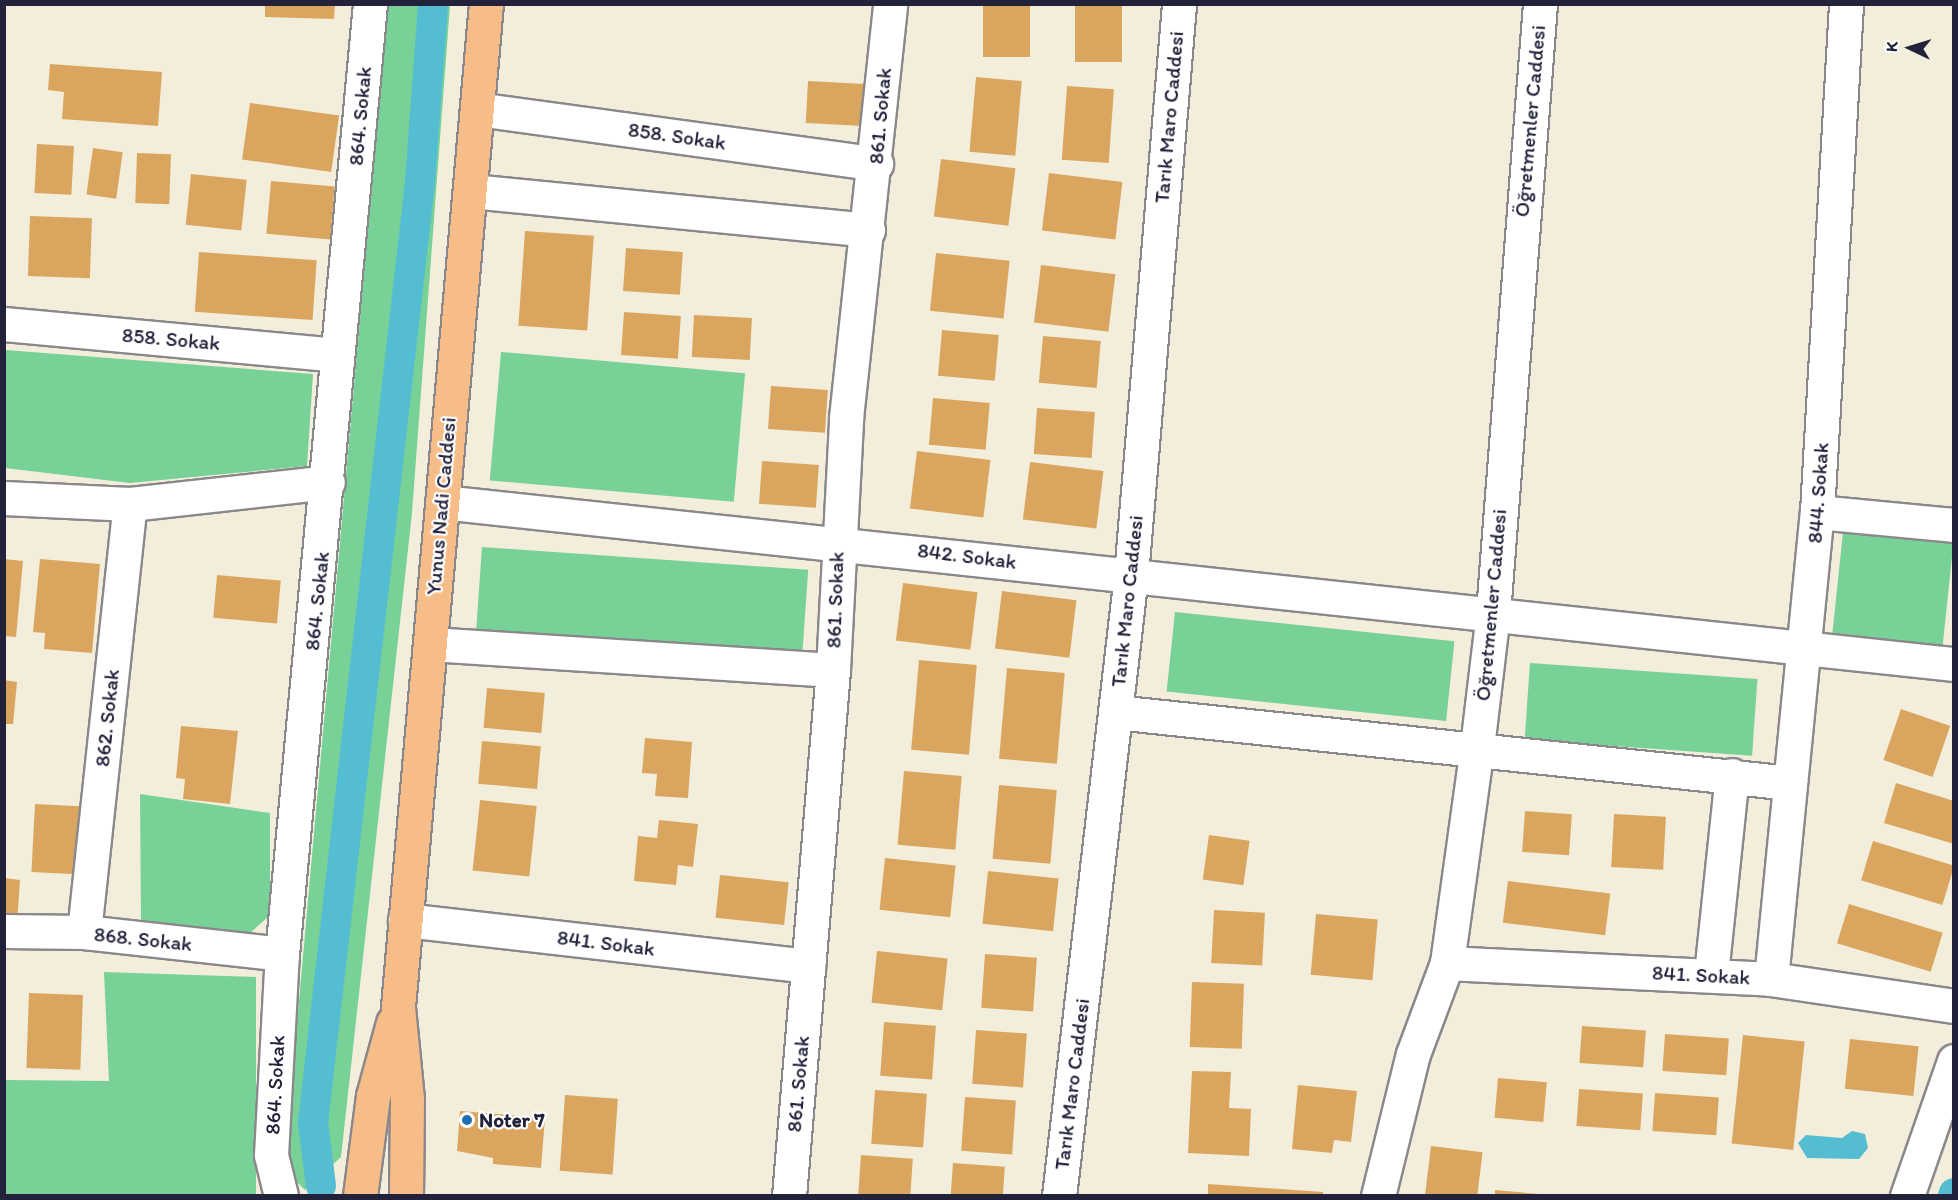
<!DOCTYPE html>
<meta charset="utf-8">
<style>
body{margin:0}
#map{position:relative;width:1958px;height:1200px;overflow:hidden;background:#f3eedb;font-family:Itim,sans-serif}
div>[style]{position:absolute}
[style*='--x']{left:calc(var(--x)*1px);top:calc(var(--y)*1px);width:calc(var(--w)*1px);rotate:calc(var(--a)*1deg)}
.green>*{inset:0;background:#78d197;transform-origin:0 0}
.water>*{inset:0;background:#55bdd2}
.canal>*{height:30px;margin:-15px;padding:0 15px;transform-origin:15px;border-radius:15px;background:#55bdd2}
.building>*{inset:0;background:#daa65f;transform-origin:0 0}
.roads{filter:drop-shadow(2px 0 #8a888b) drop-shadow(-2px 0 #8a888b) drop-shadow(0 2px #8a888b) drop-shadow(0 -2px #8a888b)}
.minor>*{height:33px;margin:-16.5px;padding:0 16.5px;transform-origin:16.5px;border-radius:16.5px;background:#fff}
.major>*{height:33px;margin:-16.5px;padding:0 16.5px;transform-origin:16.5px;border-radius:16.5px;background:#f7bd88}
.dots>*{width:16px;height:16px;translate:-50% -50%;box-sizing:border-box;border:3px solid #fff;border-radius:50%}
span{translate:-50% -50%;white-space:nowrap;text-align:center;line-height:1.15;-webkit-text-stroke:4.5px #fff;paint-order:stroke}
.street-label{font-size:21px;color:#22223b}
.poi-label{font-size:21px;color:#22223b;font-weight:700}
.left{translate:0 -50%;text-align:left}
.frame{position:absolute;inset:0;border:6px solid #22223b;pointer-events:none}
.north{position:absolute;left:1880px;top:18px;width:60px;height:60px;-webkit-text-stroke:4px #fff;paint-order:stroke;rotate:274deg;font-size:16px;font-weight:700;line-height:24px;text-align:center;color:#22223b}
.north::after{content:'';display:block;margin:auto;width:21px;height:27px;background:#22223b;clip-path:polygon(50% 0,100% 100%,50% 72%,0 100%)}
</style>
<div id="map">
<div class="green">
<i style="clip-path:polygon(388px 5px,450px 5px,412px 513px,341px 1157px,305px 1190px,284px 1169px)"></i>
<i style="clip-path:polygon(6px 350px,313px 374px,307px 466px,130px 483px,5px 468px)"></i>
<i style="left:501px;top:352px;width:245px;height:129px;rotate:5deg"></i>
<i style="left:1843px;top:532px;width:111px;height:104px;rotate:6deg"></i>
<i style="left:482px;top:547px;width:327px;height:82px;rotate:4deg"></i>
<i style="left:1175px;top:612px;width:281px;height:80px;rotate:6deg"></i>
<i style="left:1530px;top:663px;width:228px;height:77px;rotate:4deg"></i>
<i style="clip-path:polygon(140px 794px,270px 813px,270px 915px,250px 933px,141px 921px)"></i>
<i style="clip-path:polygon(104px 972px,256px 977px,256px 1195px,5px 1196px,5px 1080px,109px 1081px)"></i>
</div>
<div class="water">
<i style="clip-path:polygon(1852px 1131px,1865px 1134px,1868px 1148px,1859px 1159px,1807px 1158px,1798px 1143px,1806px 1135px,1842px 1138px)"></i>
</div>
<div class="canal">
<i style="--x:321;--y:1186;--w:64;--a:-97.2"></i>
<i style="--x:313;--y:1123;--w:947;--a:-83.51"></i>
<i style="--x:420;--y:182;--w:178;--a:-85.8"></i>
<i style="--x:1953;--y:1196;--w:3;--a:-72"></i>
</div>
<div class="building">
<i style="clip-path:polygon(265px 4px,335px 4px,334px 19px,265px 17px)"></i>
<i style="left:983px;top:4px;width:47px;height:53px"></i>
<i style="left:1075px;top:4px;width:47px;height:58px"></i>
<i style="clip-path:polygon(50px 64px,162px 72px,158px 126px,62px 119px,64px 92px,48px 90px)"></i>
<i style="left:976px;top:77px;width:46px;height:75px;rotate:5deg"></i>
<i style="left:808px;top:81px;width:57px;height:42px;rotate:3deg"></i>
<i style="left:1067px;top:86px;width:47px;height:74px;rotate:4deg"></i>
<i style="left:250px;top:103px;width:90px;height:57px;rotate:8deg"></i>
<i style="left:37px;top:144px;width:37px;height:49px;rotate:3deg"></i>
<i style="left:93px;top:148px;width:30px;height:47px;rotate:8deg"></i>
<i style="left:137px;top:153px;width:34px;height:50px;rotate:2deg"></i>
<i style="left:941px;top:159px;width:75px;height:58px;rotate:7deg"></i>
<i style="left:1049px;top:173px;width:74px;height:58px;rotate:7deg"></i>
<i style="left:191px;top:174px;width:56px;height:51px;rotate:6deg"></i>
<i style="left:271px;top:181px;width:64px;height:53px;rotate:5deg"></i>
<i style="left:30px;top:216px;width:62px;height:60px;rotate:2deg"></i>
<i style="left:525px;top:231px;width:69px;height:95px;rotate:4deg"></i>
<i style="left:626px;top:248px;width:57px;height:43px;rotate:4deg"></i>
<i style="left:199px;top:252px;width:118px;height:60px;rotate:4deg"></i>
<i style="left:936px;top:253px;width:74px;height:58px;rotate:6deg"></i>
<i style="left:1041px;top:265px;width:75px;height:58px;rotate:7deg"></i>
<i style="left:624px;top:312px;width:57px;height:43px;rotate:4deg"></i>
<i style="left:694px;top:315px;width:58px;height:42px;rotate:3deg"></i>
<i style="left:942px;top:330px;width:57px;height:46px;rotate:5deg"></i>
<i style="left:1043px;top:336px;width:58px;height:47px;rotate:5deg"></i>
<i style="left:771px;top:386px;width:57px;height:43px;rotate:4deg"></i>
<i style="left:933px;top:398px;width:57px;height:47px;rotate:5deg"></i>
<i style="left:1037px;top:408px;width:58px;height:46px;rotate:4deg"></i>
<i style="left:917px;top:451px;width:74px;height:58px;rotate:7deg"></i>
<i style="left:762px;top:461px;width:57px;height:43px;rotate:4deg"></i>
<i style="left:1030px;top:462px;width:74px;height:58px;rotate:7deg"></i>
<i style="clip-path:polygon(4px 559px,23px 561px,16px 637px,4px 636px)"></i>
<i style="clip-path:polygon(40px 559px,100px 564px,92px 653px,44px 649px,45px 633px,33px 632px)"></i>
<i style="left:217px;top:575px;width:64px;height:43px;rotate:5deg"></i>
<i style="left:903px;top:583px;width:75px;height:58px;rotate:7deg"></i>
<i style="left:1002px;top:591px;width:75px;height:58px;rotate:7deg"></i>
<i style="left:919px;top:660px;width:58px;height:90px;rotate:5deg"></i>
<i style="left:1007px;top:668px;width:58px;height:91px;rotate:5deg"></i>
<i style="clip-path:polygon(4px 680px,17px 682px,13px 724px,4px 724px)"></i>
<i style="left:487px;top:688px;width:58px;height:40px;rotate:5deg"></i>
<i style="left:1901px;top:709px;width:52px;height:54px;rotate:19deg"></i>
<i style="clip-path:polygon(181px 726px,238px 731px,230px 804px,183px 799px,185px 779px,176px 778px)"></i>
<i style="clip-path:polygon(645px 738px,692px 742px,688px 798px,655px 796px,657px 774px,642px 773px)"></i>
<i style="left:482px;top:741px;width:59px;height:43px;rotate:5deg"></i>
<i style="left:904px;top:771px;width:58px;height:74px;rotate:5deg"></i>
<i style="clip-path:polygon(1896px 783px,1954px 801px,1954px 844px,1884px 823px)"></i>
<i style="left:999px;top:785px;width:58px;height:74px;rotate:5deg"></i>
<i style="left:480px;top:800px;width:57px;height:71px;rotate:6deg"></i>
<i style="left:35px;top:804px;width:50px;height:68px;rotate:3deg"></i>
<i style="left:1525px;top:811px;width:47px;height:41px;rotate:4deg"></i>
<i style="left:1614px;top:814px;width:52px;height:53px;rotate:3deg"></i>
<i style="clip-path:polygon(659px 820px,698px 824px,693px 867px,678px 865px,676px 885px,634px 881px,638px 836px,657px 838px)"></i>
<i style="left:1209px;top:835px;width:41px;height:45px;rotate:8deg"></i>
<i style="left:1873px;top:841px;width:85px;height:41px;rotate:17deg"></i>
<i style="left:885px;top:858px;width:71px;height:52px;rotate:6deg"></i>
<i style="left:988px;top:871px;width:71px;height:53px;rotate:6deg"></i>
<i style="left:720px;top:875px;width:69px;height:43px;rotate:6deg"></i>
<i style="clip-path:polygon(4px 878px,20px 880px,17px 925px,4px 924px)"></i>
<i style="left:1508px;top:881px;width:103px;height:42px;rotate:7deg"></i>
<i style="left:1849px;top:904px;width:98px;height:41px;rotate:17deg"></i>
<i style="left:1214px;top:910px;width:51px;height:53px;rotate:3deg"></i>
<i style="left:1316px;top:914px;width:62px;height:61px;rotate:5deg"></i>
<i style="left:877px;top:951px;width:71px;height:52px;rotate:6deg"></i>
<i style="left:985px;top:954px;width:52px;height:54px;rotate:4deg"></i>
<i style="left:1192px;top:982px;width:52px;height:65px;rotate:2deg"></i>
<i style="left:29px;top:993px;width:54px;height:75px;rotate:2deg"></i>
<i style="left:884px;top:1022px;width:52px;height:54px;rotate:4deg"></i>
<i style="left:1582px;top:1026px;width:64px;height:37px;rotate:4deg"></i>
<i style="left:976px;top:1030px;width:51px;height:54px;rotate:4deg"></i>
<i style="left:1665px;top:1034px;width:64px;height:37px;rotate:4deg"></i>
<i style="left:1743px;top:1035px;width:62px;height:109px;rotate:6deg"></i>
<i style="left:1850px;top:1039px;width:69px;height:50px;rotate:6deg"></i>
<i style="clip-path:polygon(1192px 1071px,1231px 1072px,1229px 1108px,1251px 1109px,1249px 1156px,1188px 1153px)"></i>
<i style="left:1498px;top:1078px;width:49px;height:40px;rotate:5deg"></i>
<i style="clip-path:polygon(1298px 1085px,1357px 1091px,1351px 1142px,1334px 1140px,1332px 1153px,1292px 1149px)"></i>
<i style="left:1579px;top:1089px;width:64px;height:37px;rotate:4deg"></i>
<i style="left:875px;top:1090px;width:52px;height:54px;rotate:4deg"></i>
<i style="left:1655px;top:1093px;width:64px;height:38px;rotate:4deg"></i>
<i style="left:565px;top:1095px;width:53px;height:76px;rotate:4deg"></i>
<i style="left:965px;top:1097px;width:51px;height:54px;rotate:4deg"></i>
<i style="clip-path:polygon(460px 1111px,545px 1118px,541px 1168px,493px 1164px,493px 1158px,457px 1151px)"></i>
<i style="left:1431px;top:1146px;width:52px;height:50px;rotate:7deg"></i>
<i style="left:861px;top:1155px;width:52px;height:41px;rotate:4deg"></i>
<i style="left:953px;top:1163px;width:52px;height:33px;rotate:4deg"></i>
<i style="clip-path:polygon(1208px 1184px,1323px 1192px,1323px 1196px,1208px 1196px)"></i>
<i style="clip-path:polygon(1495px 1190px,1539px 1194px,1539px 1196px,1495px 1196px)"></i>
</div>
<div class="roads">
<div class="minor">
<i style="--x:477;--y:109;--w:403;--a:7.8"></i>
<i style="--x:471;--y:191;--w:399;--a:5.6"></i>
<i style="--x:4;--y:324;--w:334;--a:5.3"></i>
<i style="--x:4;--y:498;--w:126;--a:2.7"></i>
<i style="--x:130;--y:504;--w:199;--a:-6.3"></i>
<i style="--x:442;--y:502;--w:1521;--a:6.12"></i>
<i style="--x:1817;--y:512;--w:138;--a:5.4"></i>
<i style="--x:430;--y:644;--w:404;--a:3.7"></i>
<i style="--x:1115;--y:712;--w:679;--a:6"></i>
<i style="--x:405;--y:920;--w:406;--a:6.5"></i>
<i style="--x:4;--y:931;--w:80;--a:0.7"></i>
<i style="--x:84;--y:932;--w:199;--a:6.3"></i>
<i style="--x:84;--y:932;--w:430;--a:-83.9"></i>
<i style="--x:1447;--y:963;--w:324;--a:2.8"></i>
<i style="--x:1771;--y:979;--w:185;--a:8.4"></i>
<i style="--x:1711;--y:974;--w:200;--a:-84"></i>
<i style="--x:1771;--y:979;--w:469;--a:-84.4"></i>
<i style="--x:1817;--y:512;--w:509;--a:-86.73"></i>
<i style="--x:281;--y:1196;--w:42;--a:-103.7"></i>
<i style="--x:271;--y:1155;--w:201;--a:-86.9"></i>
<i style="--x:282;--y:954;--w:954;--a:-84.71"></i>
<i style="--x:789;--y:1196;--w:528;--a:-85.22"></i>
<i style="--x:833;--y:670;--w:252;--a:-87"></i>
<i style="--x:846;--y:418;--w:416;--a:-83.9"></i>
<i style="--x:1059;--y:1196;--w:625;--a:-83.39"></i>
<i style="--x:1131;--y:575;--w:573;--a:-85.19"></i>
<i style="--x:1378;--y:1196;--w:146;--a:-76.2"></i>
<i style="--x:1413;--y:1054;--w:97;--a:-69.5"></i>
<i style="--x:1447;--y:963;--w:218;--a:-82.1"></i>
<i style="--x:1477;--y:747;--w:135;--a:-83.2"></i>
<i style="--x:1493;--y:613;--w:611;--a:-85.59"></i>
<i style="--x:1907;--y:1196;--w:143;--a:-70.8"></i>
</div>
<div class="major">
<i style="--x:360;--y:1196;--w:101;--a:-82.6"></i>
<i style="--x:373;--y:1096;--w:76;--a:-74.7"></i>
<i style="--x:406;--y:1196;--w:97;--a:-89.4"></i>
<i style="--x:407;--y:1099;--w:92;--a:-95.6"></i>
<i style="--x:398;--y:1007;--w:1007;--a:-84.99"></i>
</div>
</div>
<div class="dots">
<i style="left:467px;top:1120px;background:#1f6fb2"></i>
</div>
<div class="street-label">
<span style="left:360px;top:116px;rotate:-85deg">864. Sokak</span>
<span style="left:880px;top:116px;rotate:-85deg">861. Sokak</span>
<span style="left:1169px;top:117px;rotate:-85deg">Tarık Maro Caddesi</span>
<span style="left:1530px;top:121px;rotate:-85deg">Öğretmenler Caddesi</span>
<span style="left:677px;top:136px;rotate:8deg">858. Sokak</span>
<span style="left:171px;top:339px;rotate:5deg">858. Sokak</span>
<span style="left:1818px;top:493px;rotate:-86deg">844. Sokak</span>
<span style="left:441px;top:506px;rotate:-85deg">Yunus Nadi Caddesi</span>
<span style="left:967px;top:556px;rotate:7deg">842. Sokak</span>
<span style="left:835px;top:600px;rotate:-88deg">861. Sokak</span>
<span style="left:317px;top:601px;rotate:-84deg">864. Sokak</span>
<span style="left:1127px;top:601px;rotate:-84deg">Tarık Maro Caddesi</span>
<span style="left:1491px;top:605px;rotate:-85deg">Öğretmenler Caddesi</span>
<span style="left:107px;top:718px;rotate:-84deg">862. Sokak</span>
<span style="left:143px;top:939px;rotate:6deg">868. Sokak</span>
<span style="left:606px;top:943px;rotate:7deg">841. Sokak</span>
<span style="left:1701px;top:975px;rotate:3deg">841. Sokak</span>
<span style="left:798px;top:1084px;rotate:-85deg">861. Sokak</span>
<span style="left:1072px;top:1084px;rotate:-83deg">Tarık Maro Caddesi</span>
<span style="left:275px;top:1085px;rotate:-87deg">864. Sokak</span>
</div>
<div class="poi-label">
<span class="left" style="left:479px;top:1120px">Noter 7</span>
</div>
<div class="frame"></div>
<div class="north">K</div>
</div>
